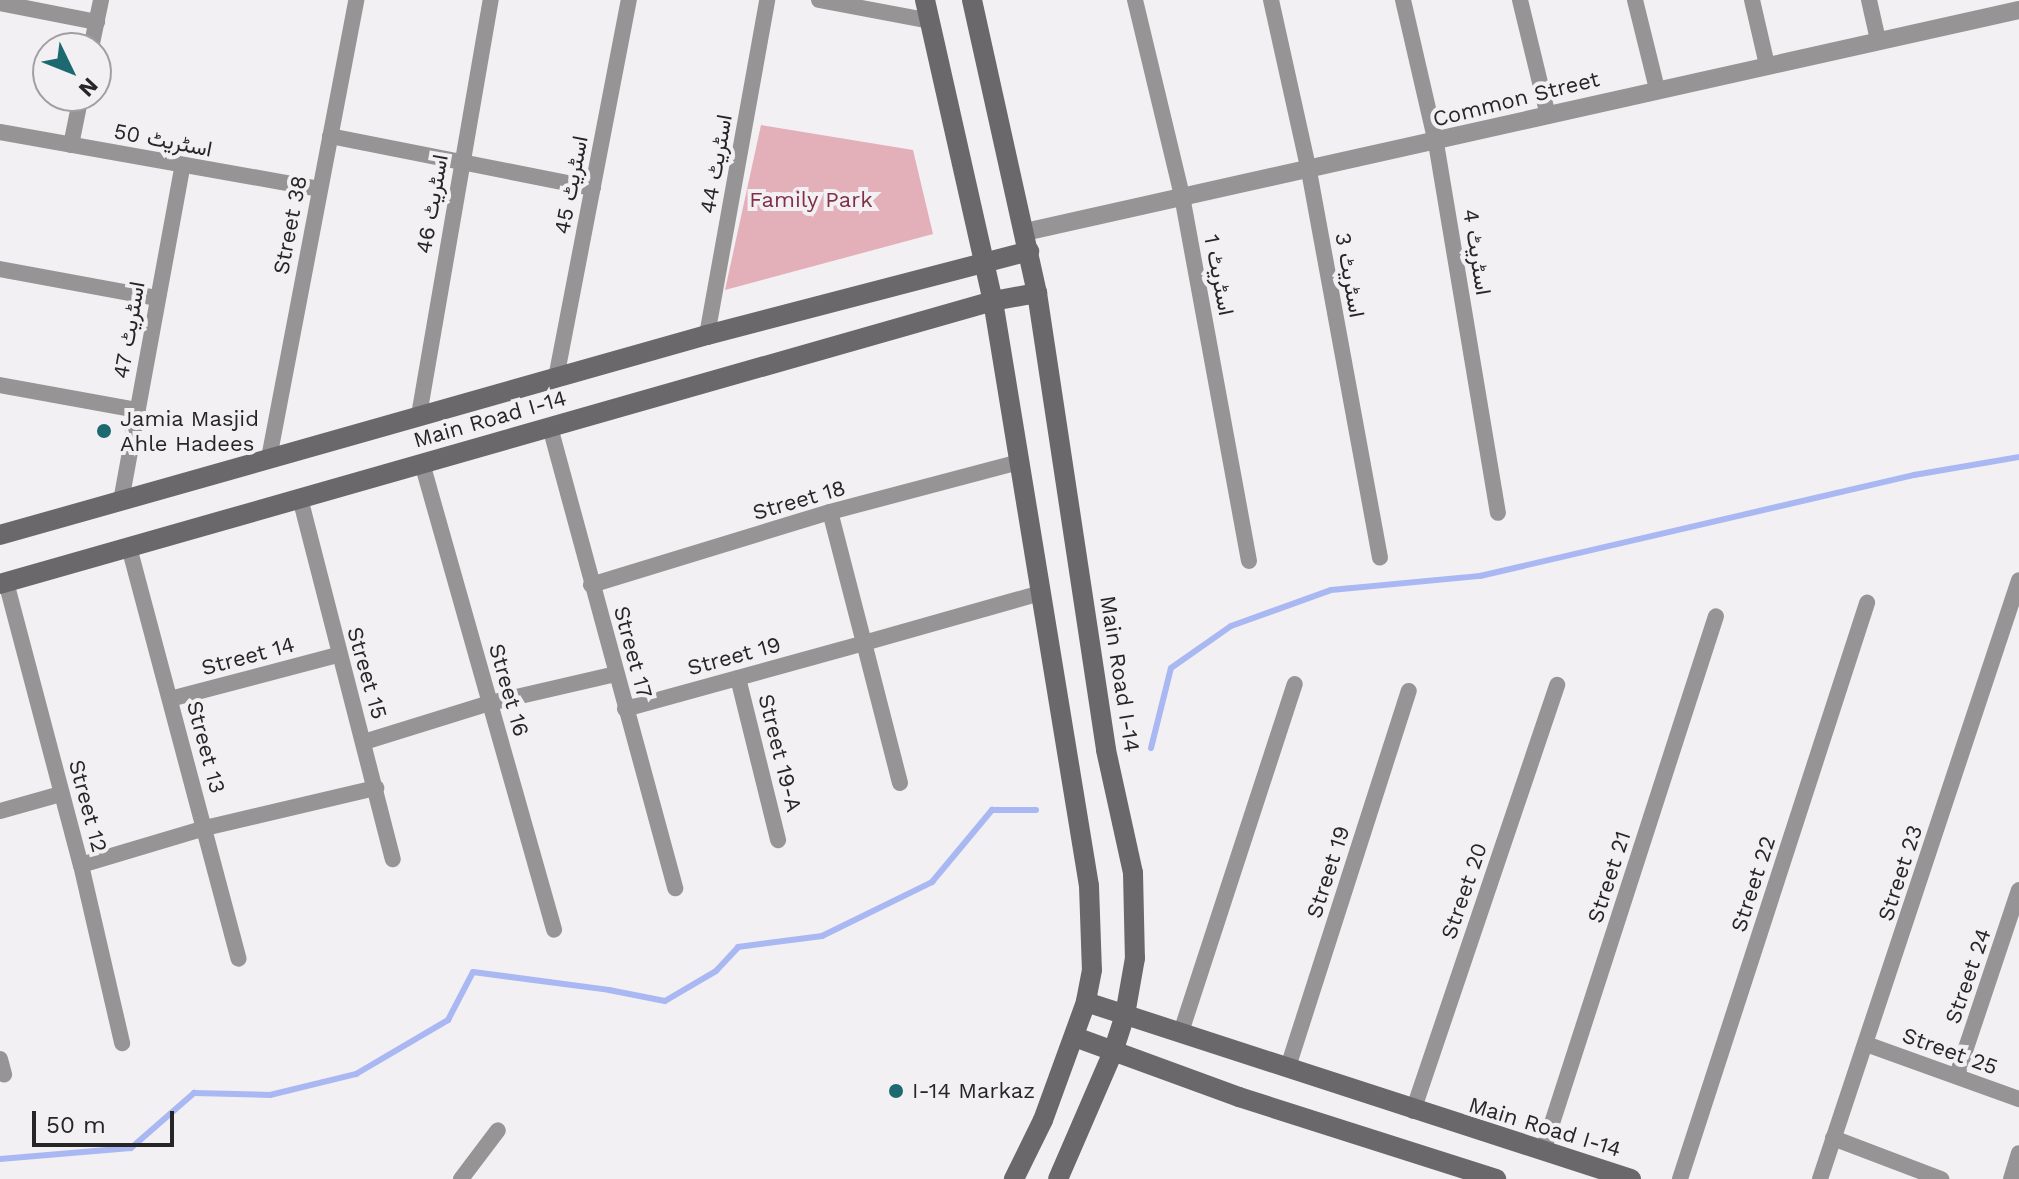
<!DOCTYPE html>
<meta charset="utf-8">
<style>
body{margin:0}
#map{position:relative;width:2019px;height:1179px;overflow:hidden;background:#f2f0f3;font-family:"Work Sans",Vazirmatn,sans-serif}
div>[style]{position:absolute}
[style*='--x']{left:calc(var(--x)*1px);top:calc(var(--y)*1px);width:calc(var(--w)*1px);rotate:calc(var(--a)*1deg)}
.green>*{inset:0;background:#e3b0ba}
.stream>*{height:6px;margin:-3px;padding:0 3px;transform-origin:3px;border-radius:3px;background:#a9b8f3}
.minor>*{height:16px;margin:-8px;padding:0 8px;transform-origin:8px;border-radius:8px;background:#969495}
.tertiary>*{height:18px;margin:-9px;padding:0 9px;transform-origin:9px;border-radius:9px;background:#969495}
.secondary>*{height:20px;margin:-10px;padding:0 10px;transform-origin:10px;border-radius:10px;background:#6a686a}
.dots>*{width:22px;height:22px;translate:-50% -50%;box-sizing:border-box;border:4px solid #f2f0f3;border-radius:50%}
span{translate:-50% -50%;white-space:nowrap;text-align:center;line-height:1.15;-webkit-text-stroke:8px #f2f0f3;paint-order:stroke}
.street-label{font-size:22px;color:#272627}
.park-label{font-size:22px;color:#822f48}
.poi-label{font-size:22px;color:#272627}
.left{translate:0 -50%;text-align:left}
.north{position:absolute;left:32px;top:32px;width:80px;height:80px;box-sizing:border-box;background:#f2f0f3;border:2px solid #a19fa1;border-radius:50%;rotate:133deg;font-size:22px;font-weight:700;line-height:32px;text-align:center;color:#272627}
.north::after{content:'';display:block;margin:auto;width:28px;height:36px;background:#1d6971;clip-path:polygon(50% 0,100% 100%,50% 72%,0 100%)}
.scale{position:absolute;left:32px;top:1111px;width:142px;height:36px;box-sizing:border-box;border:4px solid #272627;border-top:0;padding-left:10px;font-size:24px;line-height:28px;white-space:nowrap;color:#272627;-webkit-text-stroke:6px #f2f0f3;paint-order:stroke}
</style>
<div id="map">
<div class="green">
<i style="clip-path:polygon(761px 125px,913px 150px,933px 234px,725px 290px)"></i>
</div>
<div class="stream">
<i style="--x:1151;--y:748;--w:82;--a:-76"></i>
<i style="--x:1171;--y:668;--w:73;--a:-35"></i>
<i style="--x:1231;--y:626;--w:106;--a:-19.8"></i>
<i style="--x:1331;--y:590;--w:150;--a:-5.4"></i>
<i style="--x:1480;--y:576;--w:446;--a:-13.1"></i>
<i style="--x:1914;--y:475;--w:107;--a:-9.7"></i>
<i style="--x:0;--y:1159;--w:131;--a:-4.8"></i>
<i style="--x:131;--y:1148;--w:84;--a:-41.1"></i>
<i style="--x:194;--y:1093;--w:76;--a:1.5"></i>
<i style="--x:270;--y:1095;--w:89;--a:-13.7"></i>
<i style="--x:356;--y:1074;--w:107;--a:-30.4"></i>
<i style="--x:448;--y:1020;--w:54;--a:-62.5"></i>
<i style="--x:473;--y:972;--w:137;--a:7.5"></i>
<i style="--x:609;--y:990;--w:57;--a:11.1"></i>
<i style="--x:665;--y:1001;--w:59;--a:-30.5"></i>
<i style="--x:716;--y:971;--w:33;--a:-47"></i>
<i style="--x:738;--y:947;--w:85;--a:-7.5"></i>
<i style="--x:822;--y:936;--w:123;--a:-26.1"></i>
<i style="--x:932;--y:882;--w:94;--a:-50.2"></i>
<i style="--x:992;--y:810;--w:44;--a:0"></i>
</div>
<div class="minor">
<i style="--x:819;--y:0;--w:113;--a:10.7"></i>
<i style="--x:1135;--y:0;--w:202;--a:76.5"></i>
<i style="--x:1182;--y:196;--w:371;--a:79.6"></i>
<i style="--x:1271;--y:0;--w:175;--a:77.5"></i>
<i style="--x:1309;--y:171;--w:393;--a:79.6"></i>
<i style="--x:1403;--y:0;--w:147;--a:77"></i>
<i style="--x:1436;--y:143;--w:375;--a:80.5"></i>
<i style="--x:1520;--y:0;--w:119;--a:76.4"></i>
<i style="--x:1635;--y:0;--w:92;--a:76.1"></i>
<i style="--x:1752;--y:0;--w:67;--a:77"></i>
<i style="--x:1869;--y:0;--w:41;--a:77.3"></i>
<i style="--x:0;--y:3;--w:99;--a:11.1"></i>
<i style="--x:91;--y:48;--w:49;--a:-78.2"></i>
<i style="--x:0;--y:132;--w:324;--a:10.1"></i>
<i style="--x:330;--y:136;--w:268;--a:11.2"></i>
<i style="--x:71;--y:145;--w:50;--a:-78.5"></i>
<i style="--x:0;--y:269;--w:160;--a:10.5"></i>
<i style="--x:707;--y:335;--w:340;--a:-79.8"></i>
<i style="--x:556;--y:378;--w:385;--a:-79.1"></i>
<i style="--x:0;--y:385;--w:140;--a:10.3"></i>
<i style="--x:419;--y:415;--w:421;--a:-80.2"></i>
<i style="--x:550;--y:427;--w:478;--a:74.8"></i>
<i style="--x:269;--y:458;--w:466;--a:-79.2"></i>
<i style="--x:422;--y:463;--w:485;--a:74.2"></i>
<i style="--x:300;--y:498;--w:373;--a:75.6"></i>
<i style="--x:121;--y:501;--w:340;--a:-79.6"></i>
<i style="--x:129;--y:547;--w:426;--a:75.1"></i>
<i style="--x:6;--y:582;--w:293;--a:75.2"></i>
<i style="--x:81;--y:865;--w:183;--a:77"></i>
<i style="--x:591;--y:585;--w:250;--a:-17"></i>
<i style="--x:830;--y:512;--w:196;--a:-14.8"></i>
<i style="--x:738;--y:678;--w:167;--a:76.1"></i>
<i style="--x:170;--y:699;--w:174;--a:-14.7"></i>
<i style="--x:625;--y:709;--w:248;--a:-15.4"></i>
<i style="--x:864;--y:643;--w:135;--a:-104.5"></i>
<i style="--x:364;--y:742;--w:132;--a:-17.2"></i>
<i style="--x:490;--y:703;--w:129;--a:-13"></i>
<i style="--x:900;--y:783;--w:145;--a:-104.4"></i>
<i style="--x:864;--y:643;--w:184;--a:-15.8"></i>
<i style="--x:0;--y:811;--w:63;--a:-15.6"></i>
<i style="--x:81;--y:865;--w:129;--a:-16.6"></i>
<i style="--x:205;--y:828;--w:176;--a:-13.2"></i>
<i style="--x:1181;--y:1032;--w:366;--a:-71.9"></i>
<i style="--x:1866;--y:1044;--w:163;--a:19.8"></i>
<i style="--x:0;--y:1059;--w:16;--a:75"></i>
<i style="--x:1288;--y:1067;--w:395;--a:-72.2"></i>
<i style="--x:1957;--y:1075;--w:195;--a:-71.5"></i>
<i style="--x:1413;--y:1111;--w:450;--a:-71.3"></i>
<i style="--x:1833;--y:1138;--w:116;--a:20.8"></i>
<i style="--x:1543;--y:1151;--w:562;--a:-72.08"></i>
<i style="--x:461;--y:1179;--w:61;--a:-52.9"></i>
<i style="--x:1680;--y:1179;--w:606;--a:-72.01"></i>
<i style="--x:1820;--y:1179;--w:631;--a:-71.62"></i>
<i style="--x:2011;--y:1179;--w:27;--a:-73"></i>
</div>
<div class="tertiary">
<i style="--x:1025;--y:232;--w:1018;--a:-12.59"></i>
</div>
<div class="secondary">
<i style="--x:925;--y:0;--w:309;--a:77.3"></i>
<i style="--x:993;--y:301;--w:593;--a:80.68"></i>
<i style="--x:1089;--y:886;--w:84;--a:88"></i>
<i style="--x:1092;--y:970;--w:33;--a:101"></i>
<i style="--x:1086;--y:1002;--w:126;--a:110"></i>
<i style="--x:1043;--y:1120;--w:66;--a:116.2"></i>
<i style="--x:972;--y:0;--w:300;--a:77.5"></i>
<i style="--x:1037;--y:293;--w:462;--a:81.4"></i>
<i style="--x:1106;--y:750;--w:126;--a:77.6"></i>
<i style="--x:1133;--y:873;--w:85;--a:88.7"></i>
<i style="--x:1135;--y:958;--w:58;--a:100"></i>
<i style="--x:1125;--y:1015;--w:39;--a:108"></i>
<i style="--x:1113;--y:1052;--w:138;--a:113.4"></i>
<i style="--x:0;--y:535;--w:735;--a:-15.8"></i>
<i style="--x:707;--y:335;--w:333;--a:-14.6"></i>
<i style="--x:0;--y:584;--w:1033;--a:-15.91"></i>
<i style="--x:993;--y:301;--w:45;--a:-10.3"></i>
<i style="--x:1086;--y:1002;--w:573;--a:17.99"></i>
<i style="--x:1075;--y:1037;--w:175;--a:20.1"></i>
<i style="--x:1239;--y:1097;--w:270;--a:17.7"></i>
</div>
<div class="dots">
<i style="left:104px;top:431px;background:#1d6971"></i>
<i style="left:896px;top:1091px;background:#1d6971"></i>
</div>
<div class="street-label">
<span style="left:1516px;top:99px;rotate:-14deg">Common Street</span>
<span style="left:163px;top:140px;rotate:11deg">اسٹریٹ 50</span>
<span style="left:716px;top:164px;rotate:-80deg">اسٹریٹ 44</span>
<span style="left:571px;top:185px;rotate:-79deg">اسٹریٹ 45</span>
<span style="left:432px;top:204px;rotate:-80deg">اسٹریٹ 46</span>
<span style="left:290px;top:225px;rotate:-79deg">Street 38</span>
<span style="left:1477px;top:252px;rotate:81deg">اسٹریٹ 4</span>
<span style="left:1219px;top:275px;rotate:79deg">اسٹریٹ 1</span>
<span style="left:1350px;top:275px;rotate:80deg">اسٹریٹ 3</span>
<span style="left:129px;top:330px;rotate:-80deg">اسٹریٹ 47</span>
<span style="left:490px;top:419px;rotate:-16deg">Main Road I-14</span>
<span style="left:799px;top:500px;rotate:-16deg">Street 18</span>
<span style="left:633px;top:652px;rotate:75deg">Street 17</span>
<span style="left:248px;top:656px;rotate:-15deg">Street 14</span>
<span style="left:734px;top:656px;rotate:-15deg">Street 19</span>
<span style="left:367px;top:673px;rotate:74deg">Street 15</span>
<span style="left:1120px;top:674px;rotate:81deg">Main Road I-14</span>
<span style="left:509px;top:690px;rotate:74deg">Street 16</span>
<span style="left:206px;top:747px;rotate:75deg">Street 13</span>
<span style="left:780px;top:753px;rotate:76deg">Street 19-A</span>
<span style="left:88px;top:806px;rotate:75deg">Street 12</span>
<span style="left:1328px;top:872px;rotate:-72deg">Street 19</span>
<span style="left:1900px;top:873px;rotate:-72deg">Street 23</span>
<span style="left:1609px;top:877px;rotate:-72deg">Street 21</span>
<span style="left:1753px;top:884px;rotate:-72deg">Street 22</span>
<span style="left:1464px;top:891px;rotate:-71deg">Street 20</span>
<span style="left:1968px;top:976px;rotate:-71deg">Street 24</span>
<span style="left:1950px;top:1051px;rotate:20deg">Street 25</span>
<span style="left:1545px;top:1127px;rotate:17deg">Main Road I-14</span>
</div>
<div class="park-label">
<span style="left:811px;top:200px">Family Park</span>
</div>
<div class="poi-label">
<span class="left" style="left:120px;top:431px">Jamia Masjid<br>Ahle Hadees</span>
<span class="left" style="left:912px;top:1091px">I-14 Markaz</span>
</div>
<div class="north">N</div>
<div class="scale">50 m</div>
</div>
